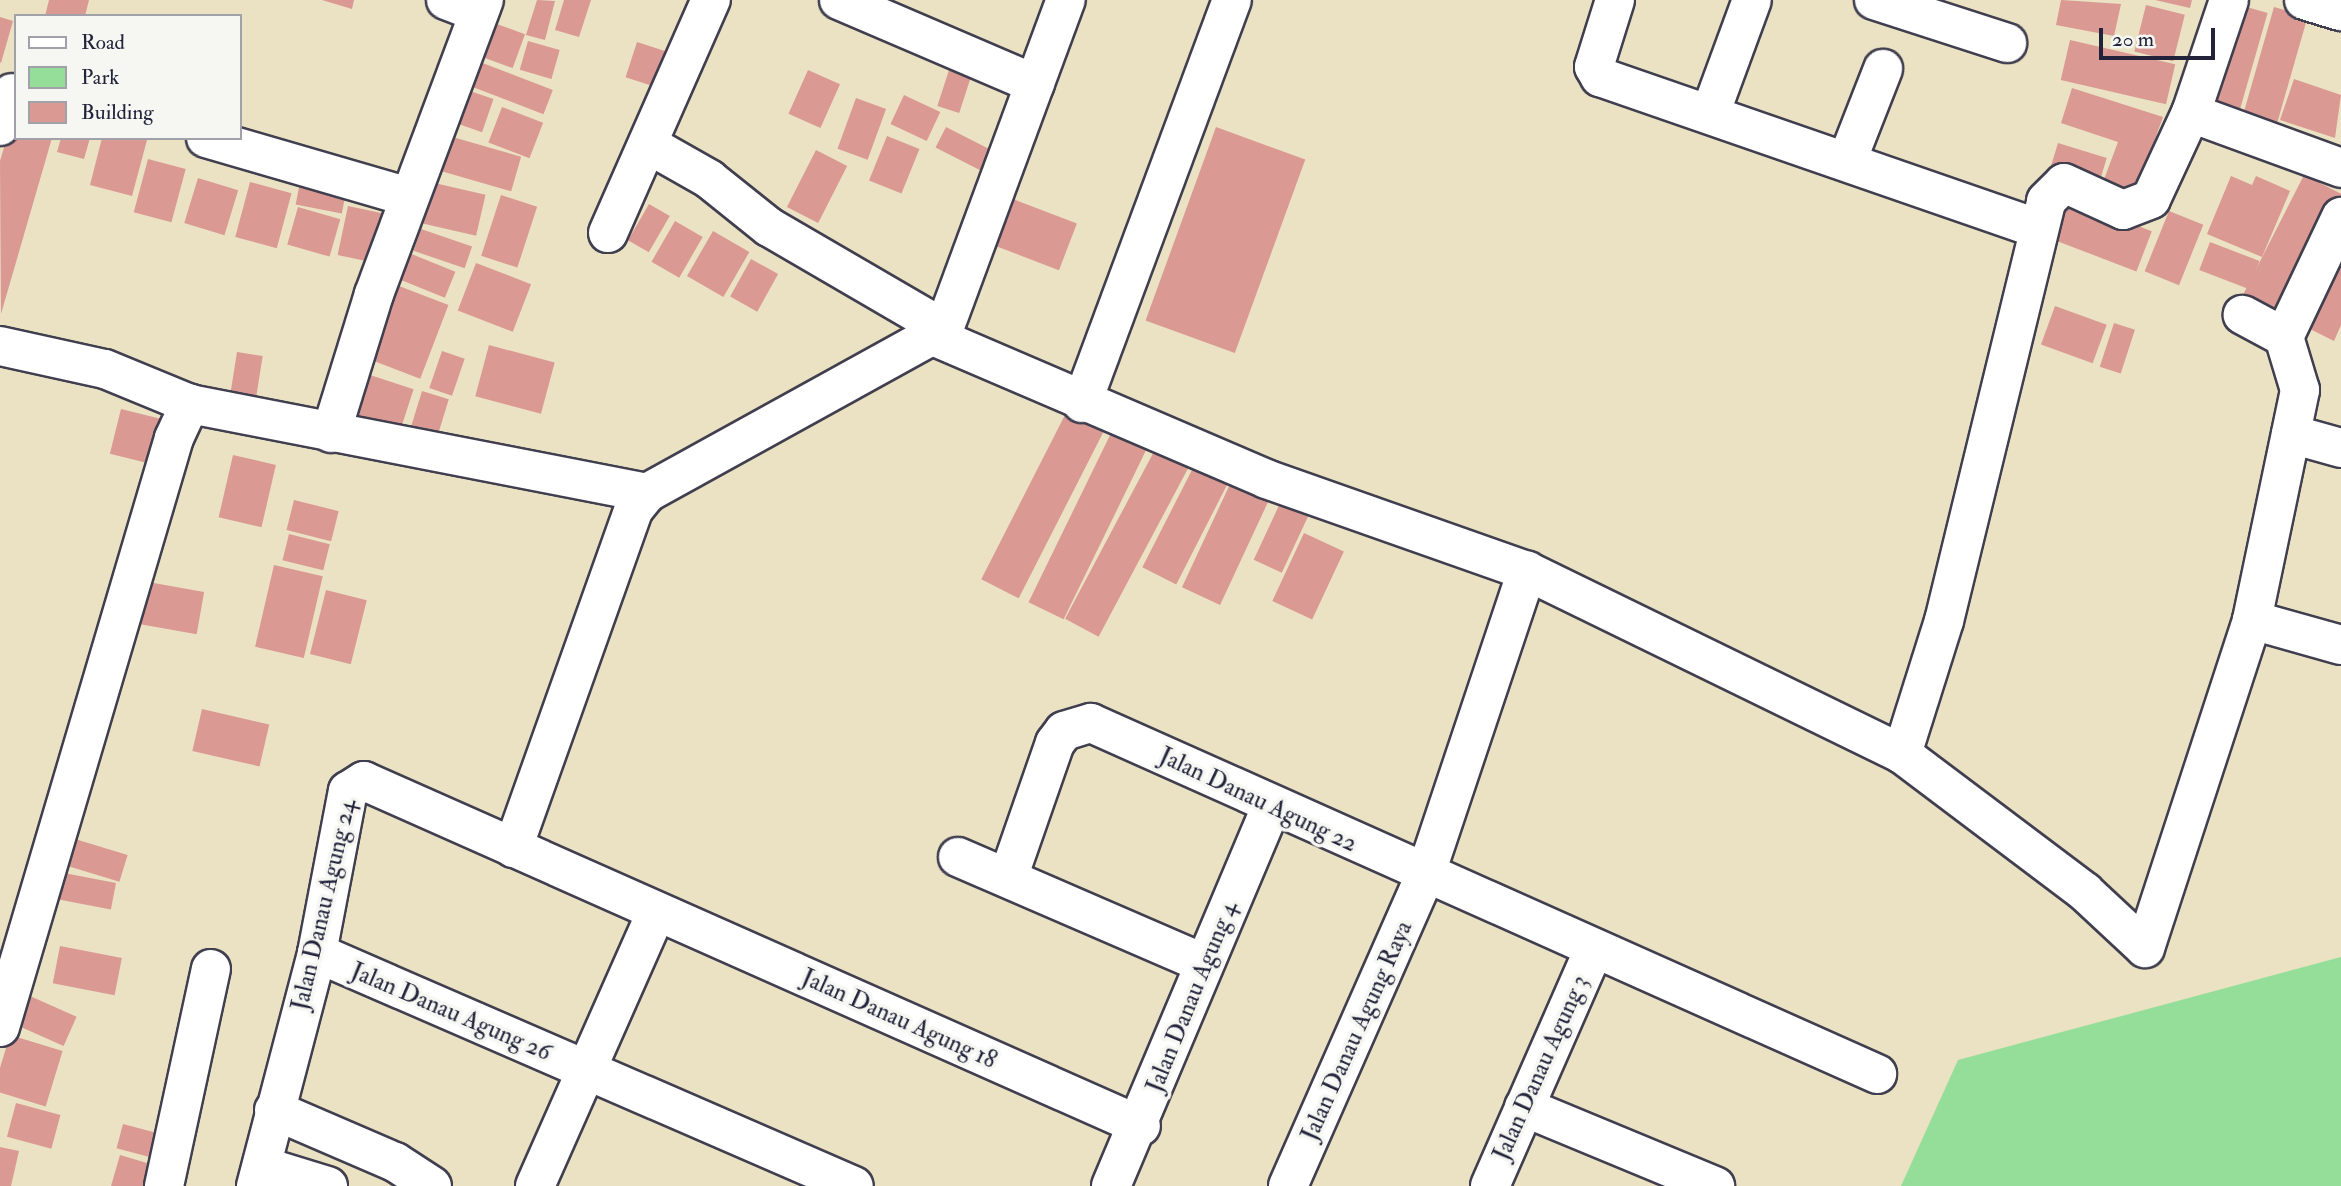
<!DOCTYPE html>
<style>
body{margin:0}
#map{position:relative;width:2341px;height:1186px;overflow:hidden;background:#eae2c2;font-family:"IM FELL Double Pica",serif}
div>[style]{position:absolute}
[style*='--x']{left:calc(var(--x)*1px);top:calc(var(--y)*1px);width:calc(var(--w)*1px);rotate:calc(var(--a)*1deg)}
.green>*{inset:0;background:#95de99}
.building>*{inset:0;background:#db9994;transform-origin:0 0}
.roads{filter:drop-shadow(2px 0 #403f4f) drop-shadow(-2px 0 #403f4f) drop-shadow(0 2px #403f4f) drop-shadow(0 -2px #403f4f)}
.street>*{height:38px;margin:-19px;padding:0 19px;transform-origin:19px;border-radius:19px;background:#fff}
span{translate:-50% -50%;white-space:nowrap;text-align:center;line-height:1.15;-webkit-text-stroke:7px #f6f6f2;paint-order:stroke}
.street-label{font-size:24px;color:#22223b}
.legend{position:absolute;left:14px;top:14px;width:228px;height:126px;box-sizing:border-box;background:#f6f6f2;border:2px solid #a1a1a9;margin:0;padding:9px 12px;list-style:none;font-size:21px;color:#22223b}
.legend li{display:flex;align-items:center;gap:14px;height:35px}
.legend b{width:35px;border:2px solid #a1a1a9}
.scale{position:absolute;left:2099px;top:28px;width:116px;height:32px;box-sizing:border-box;border:4px solid #22223b;border-top:0;padding-left:9px;font-size:21px;line-height:24px;white-space:nowrap;color:#22223b;-webkit-text-stroke:5px #f6f6f2;paint-order:stroke}
</style>
<div id="map">
<div class="green">
<i style="clip-path:polygon(2341px 957px,2341px 1186px,1901px 1186px,1958px 1060px)"></i>
</div>
<div class="building">
<i style="clip-path:polygon(49px 0,89px 0,85px 16px,45px 16px)"></i>
<i style="clip-path:polygon(322px 0,354px 0,352px 9px)"></i>
<i style="clip-path:polygon(537px 0,555px 1px,545px 40px,526px 35px)"></i>
<i style="clip-path:polygon(564px 0,591px 0,579px 37px,555px 30px)"></i>
<i style="clip-path:polygon(2061px 0,2121px 4px,2114px 36px,2056px 25px)"></i>
<i style="clip-path:polygon(2155px 0,2192px 0,2190px 8px)"></i>
<i style="left:2233px;top:3px;width:36px;height:104px;rotate:16deg"></i>
<i style="left:2146px;top:5px;width:40px;height:48px;rotate:14deg"></i>
<i style="left:2274px;top:7px;width:35px;height:115px;rotate:16deg"></i>
<i style="clip-path:polygon(0 17px,13px 21px,1px 63px,0 62px)"></i>
<i style="left:494px;top:23px;width:33px;height:36px;rotate:20deg"></i>
<i style="left:2070px;top:40px;width:108px;height:41px;rotate:13deg"></i>
<i style="left:528px;top:41px;width:33px;height:30px;rotate:16deg"></i>
<i style="left:637px;top:42px;width:43px;height:37px;rotate:18deg"></i>
<i style="left:480px;top:62px;width:78px;height:26px;rotate:21deg"></i>
<i style="left:950px;top:67px;width:23px;height:41px;rotate:18deg"></i>
<i style="left:808px;top:70px;width:35px;height:48px;rotate:24deg"></i>
<i style="clip-path:polygon(2294px 79px,2341px 95px,2335px 138px,2280px 120px)"></i>
<i style="clip-path:polygon(2072px 88px,2163px 117px,2135px 194px,2103px 182px,2118px 142px,2061px 123px)"></i>
<i style="left:467px;top:90px;width:28px;height:35px;rotate:19deg"></i>
<i style="left:904px;top:95px;width:40px;height:32px;rotate:25deg"></i>
<i style="left:856px;top:98px;width:32px;height:54px;rotate:20deg"></i>
<i style="left:502px;top:107px;width:44px;height:38px;rotate:21deg"></i>
<i style="clip-path:polygon(15px 110px,16px 138px,52px 138px,1px 314px,0 161px)"></i>
<i style="left:946px;top:127px;width:60px;height:23px;rotate:27deg"></i>
<i style="left:1216px;top:127px;width:95px;height:206px;rotate:20deg"></i>
<i style="left:449px;top:136px;width:75px;height:36px;rotate:16deg"></i>
<i style="left:887px;top:136px;width:35px;height:48px;rotate:22deg"></i>
<i style="clip-path:polygon(61px 138px,90px 138px,84px 159px,57px 152px)"></i>
<i style="clip-path:polygon(102px 138px,147px 140px,132px 196px,90px 185px)"></i>
<i style="left:2058px;top:143px;width:51px;height:27px;rotate:17deg"></i>
<i style="left:816px;top:150px;width:35px;height:64px;rotate:27deg"></i>
<i style="left:148px;top:159px;width:39px;height:55px;rotate:15deg"></i>
<i style="left:2304px;top:175px;width:42px;height:143px;rotate:27deg"></i>
<i style="clip-path:polygon(2231px 176px,2252px 185px,2256px 176px,2290px 191px,2262px 257px,2207px 234px)"></i>
<i style="left:301px;top:177px;width:47px;height:28px;rotate:11deg"></i>
<i style="left:198px;top:178px;width:42px;height:47px;rotate:17deg"></i>
<i style="left:250px;top:182px;width:43px;height:57px;rotate:15deg"></i>
<i style="left:430px;top:182px;width:57px;height:42px;rotate:13deg"></i>
<i style="left:501px;top:195px;width:38px;height:64px;rotate:18deg"></i>
<i style="left:1005px;top:196px;width:77px;height:50px;rotate:21deg"></i>
<i style="left:2065px;top:198px;width:93px;height:43px;rotate:21deg"></i>
<i style="left:649px;top:204px;width:24px;height:42px;rotate:30deg"></i>
<i style="left:348px;top:206px;width:47px;height:50px;rotate:12deg"></i>
<i style="left:298px;top:207px;width:44px;height:39px;rotate:16deg"></i>
<i style="left:2169px;top:211px;width:37px;height:65px;rotate:22deg"></i>
<i style="left:675px;top:221px;width:32px;height:47px;rotate:30deg"></i>
<i style="left:421px;top:229px;width:54px;height:23px;rotate:19deg"></i>
<i style="left:713px;top:231px;width:42px;height:52px;rotate:30deg"></i>
<i style="left:2210px;top:242px;width:53px;height:30px;rotate:21deg"></i>
<i style="clip-path:polygon(2341px 250px,2341px 325px,2334px 341px,2304px 326px)"></i>
<i style="left:409px;top:253px;width:50px;height:28px;rotate:22deg"></i>
<i style="left:751px;top:259px;width:31px;height:43px;rotate:29deg"></i>
<i style="left:476px;top:263px;width:59px;height:51px;rotate:21deg"></i>
<i style="left:399px;top:286px;width:53px;height:79px;rotate:21deg"></i>
<i style="left:2055px;top:306px;width:55px;height:41px;rotate:20deg"></i>
<i style="left:2114px;top:323px;width:22px;height:46px;rotate:18deg"></i>
<i style="left:489px;top:345px;width:68px;height:53px;rotate:15deg"></i>
<i style="left:442px;top:351px;width:24px;height:39px;rotate:19deg"></i>
<i style="left:237px;top:352px;width:26px;height:59px;rotate:9deg"></i>
<i style="left:367px;top:374px;width:49px;height:54px;rotate:18deg"></i>
<i style="left:422px;top:391px;width:28px;height:50px;rotate:17deg"></i>
<i style="left:121px;top:409px;width:50px;height:46px;rotate:14deg"></i>
<i style="left:1068px;top:409px;width:42px;height:191px;rotate:27deg"></i>
<i style="left:1114px;top:427px;width:39px;height:195px;rotate:26deg"></i>
<i style="left:1158px;top:444px;width:38px;height:198px;rotate:28deg"></i>
<i style="left:233px;top:455px;width:44px;height:64px;rotate:13deg"></i>
<i style="left:1195px;top:464px;width:38px;height:116px;rotate:27deg"></i>
<i style="left:1231px;top:482px;width:42px;height:116px;rotate:25deg"></i>
<i style="left:1282px;top:499px;width:31px;height:67px;rotate:25deg"></i>
<i style="left:294px;top:500px;width:46px;height:31px;rotate:14deg"></i>
<i style="left:1304px;top:533px;width:44px;height:75px;rotate:25deg"></i>
<i style="left:289px;top:534px;width:42px;height:27px;rotate:14deg"></i>
<i style="left:274px;top:565px;width:50px;height:84px;rotate:13deg"></i>
<i style="left:148px;top:582px;width:57px;height:43px;rotate:10deg"></i>
<i style="left:326px;top:590px;width:42px;height:66px;rotate:14deg"></i>
<i style="left:202px;top:709px;width:69px;height:43px;rotate:13deg"></i>
<i style="left:75px;top:839px;width:55px;height:28px;rotate:17deg"></i>
<i style="left:64px;top:873px;width:53px;height:27px;rotate:11deg"></i>
<i style="left:60px;top:946px;width:63px;height:38px;rotate:11deg"></i>
<i style="left:30px;top:996px;width:51px;height:32px;rotate:24deg"></i>
<i style="left:10px;top:1035px;width:55px;height:58px;rotate:17deg"></i>
<i style="left:16px;top:1103px;width:46px;height:35px;rotate:15deg"></i>
<i style="left:123px;top:1124px;width:42px;height:25px;rotate:15deg"></i>
<i style="clip-path:polygon(0 1147px,19px 1151px,11px 1186px,0 1186px)"></i>
<i style="clip-path:polygon(120px 1155px,157px 1166px,151px 1186px,111px 1186px)"></i>
</div>
<div class="roads">
<div class="street">
<i style="--x:446;--y:0;--w:34;--a:21"></i>
<i style="--x:839;--y:0;--w:213;--a:23.2"></i>
<i style="--x:1615;--y:0;--w:70;--a:107.4"></i>
<i style="--x:1594;--y:67;--w:12;--a:59"></i>
<i style="--x:1600;--y:77;--w:464;--a:19.1"></i>
<i style="--x:1874;--y:0;--w:140;--a:17.9"></i>
<i style="--x:2304;--y:0;--w:39;--a:17"></i>
<i style="--x:2191;--y:113;--w:160;--a:20.1"></i>
<i style="--x:1710;--y:114;--w:121;--a:-69.8"></i>
<i style="--x:0;--y:126;--w:35;--a:-70"></i>
<i style="--x:206;--y:138;--w:211;--a:16.2"></i>
<i style="--x:651;--y:146;--w:67;--a:29.6"></i>
<i style="--x:709;--y:179;--w:77;--a:38.7"></i>
<i style="--x:769;--y:227;--w:203;--a:30.2"></i>
<i style="--x:1847;--y:161;--w:99;--a:-68.6"></i>
<i style="--x:608;--y:233;--w:255;--a:-66.2"></i>
<i style="--x:933;--y:336;--w:362;--a:23.2"></i>
<i style="--x:1266;--y:479;--w:277;--a:19.4"></i>
<i style="--x:1527;--y:571;--w:417;--a:26"></i>
<i style="--x:1902;--y:754;--w:229;--a:37"></i>
<i style="--x:2085;--y:892;--w:82;--a:43"></i>
<i style="--x:2145;--y:948;--w:345;--a:-71.9"></i>
<i style="--x:2252;--y:620;--w:235;--a:-78.2"></i>
<i style="--x:2300;--y:390;--w:55;--a:-106.8"></i>
<i style="--x:2284;--y:337;--w:47;--a:-151.8"></i>
<i style="--x:2284;--y:337;--w:133;--a:-64.6"></i>
<i style="--x:0;--y:346;--w:107;--a:12.4"></i>
<i style="--x:105;--y:369;--w:92;--a:22.4"></i>
<i style="--x:1082;--y:403;--w:430;--a:-69.6"></i>
<i style="--x:331;--y:433;--w:145;--a:-72.8"></i>
<i style="--x:374;--y:294;--w:314;--a:-69.5"></i>
<i style="--x:2291;--y:434;--w:52;--a:15.6"></i>
<i style="--x:2252;--y:620;--w:92;--a:15.7"></i>
<i style="--x:1902;--y:754;--w:139;--a:-72.5"></i>
<i style="--x:1944;--y:621;--w:432;--a:-76.3"></i>
<i style="--x:2046;--y:201;--w:25;--a:-45"></i>
<i style="--x:2064;--y:183;--w:65;--a:24.6"></i>
<i style="--x:2123;--y:210;--w:30;--a:-21"></i>
<i style="--x:2151;--y:199;--w:95;--a:-65.1"></i>
<i style="--x:2191;--y:113;--w:119;--a:-71.4"></i>
<i style="--x:513;--y:848;--w:360;--a:-70.4"></i>
<i style="--x:634;--y:509;--w:21;--a:-51"></i>
<i style="--x:647;--y:493;--w:339;--a:-28.9"></i>
<i style="--x:944;--y:329;--w:351;--a:-69.7"></i>
<i style="--x:958;--y:857;--w:267;--a:23.4"></i>
<i style="--x:1009;--y:875;--w:140;--a:-70.8"></i>
<i style="--x:1055;--y:743;--w:15;--a:-53"></i>
<i style="--x:1064;--y:731;--w:28;--a:-17"></i>
<i style="--x:1091;--y:723;--w:861;--a:24.06"></i>
<i style="--x:317;--y:953;--w:585;--a:23.46"></i>
<i style="--x:0;--y:1027;--w:614;--a:-73.54"></i>
<i style="--x:174;--y:438;--w:38;--a:-65"></i>
<i style="--x:190;--y:404;--w:466;--a:11"></i>
<i style="--x:1524;--y:1107;--w:207;--a:22.5"></i>
<i style="--x:274;--y:1110;--w:132;--a:23.3"></i>
<i style="--x:395;--y:1162;--w:44;--a:33"></i>
<i style="--x:262;--y:1166;--w:69;--a:16.9"></i>
<i style="--x:164;--y:1186;--w:222;--a:-77.8"></i>
<i style="--x:256;--y:1186;--w:241;--a:-75.3"></i>
<i style="--x:317;--y:953;--w:165;--a:-79.2"></i>
<i style="--x:348;--y:791;--w:19;--a:-32"></i>
<i style="--x:364;--y:781;--w:850;--a:23.94"></i>
<i style="--x:535;--y:1186;--w:299;--a:-66.1"></i>
<i style="--x:1111;--y:1186;--w:410;--a:-67.1"></i>
<i style="--x:1288;--y:1186;--w:339;--a:-66.2"></i>
<i style="--x:1425;--y:876;--w:322;--a:-71.5"></i>
<i style="--x:1490;--y:1186;--w:257;--a:-66.3"></i>
</div>
</div>
<div class="street-label">
<span style="left:1258px;top:800px;rotate:25deg">Jalan Danau Agung 22</span>
<span style="left:324px;top:905px;rotate:-77deg">Jalan Danau Agung 24</span>
<span style="left:1192px;top:997px;rotate:-68deg">Jalan Danau Agung 4</span>
<span style="left:451px;top:1012px;rotate:23deg">Jalan Danau Agung 26</span>
<span style="left:899px;top:1019px;rotate:24deg">Jalan Danau Agung 18</span>
<span style="left:1357px;top:1031px;rotate:-66deg">Jalan Danau Agung Raya</span>
<span style="left:1541px;top:1068px;rotate:-66deg">Jalan Danau Agung 3</span>
</div>
<ul class="legend">
<li><b style="height:9px;background:#fff"></b>Road</li>
<li><b style="height:19px;background:#95de99"></b>Park</li>
<li><b style="height:19px;background:#db9994"></b>Building</li>
</ul>
<div class="scale">20 m</div>
</div>
